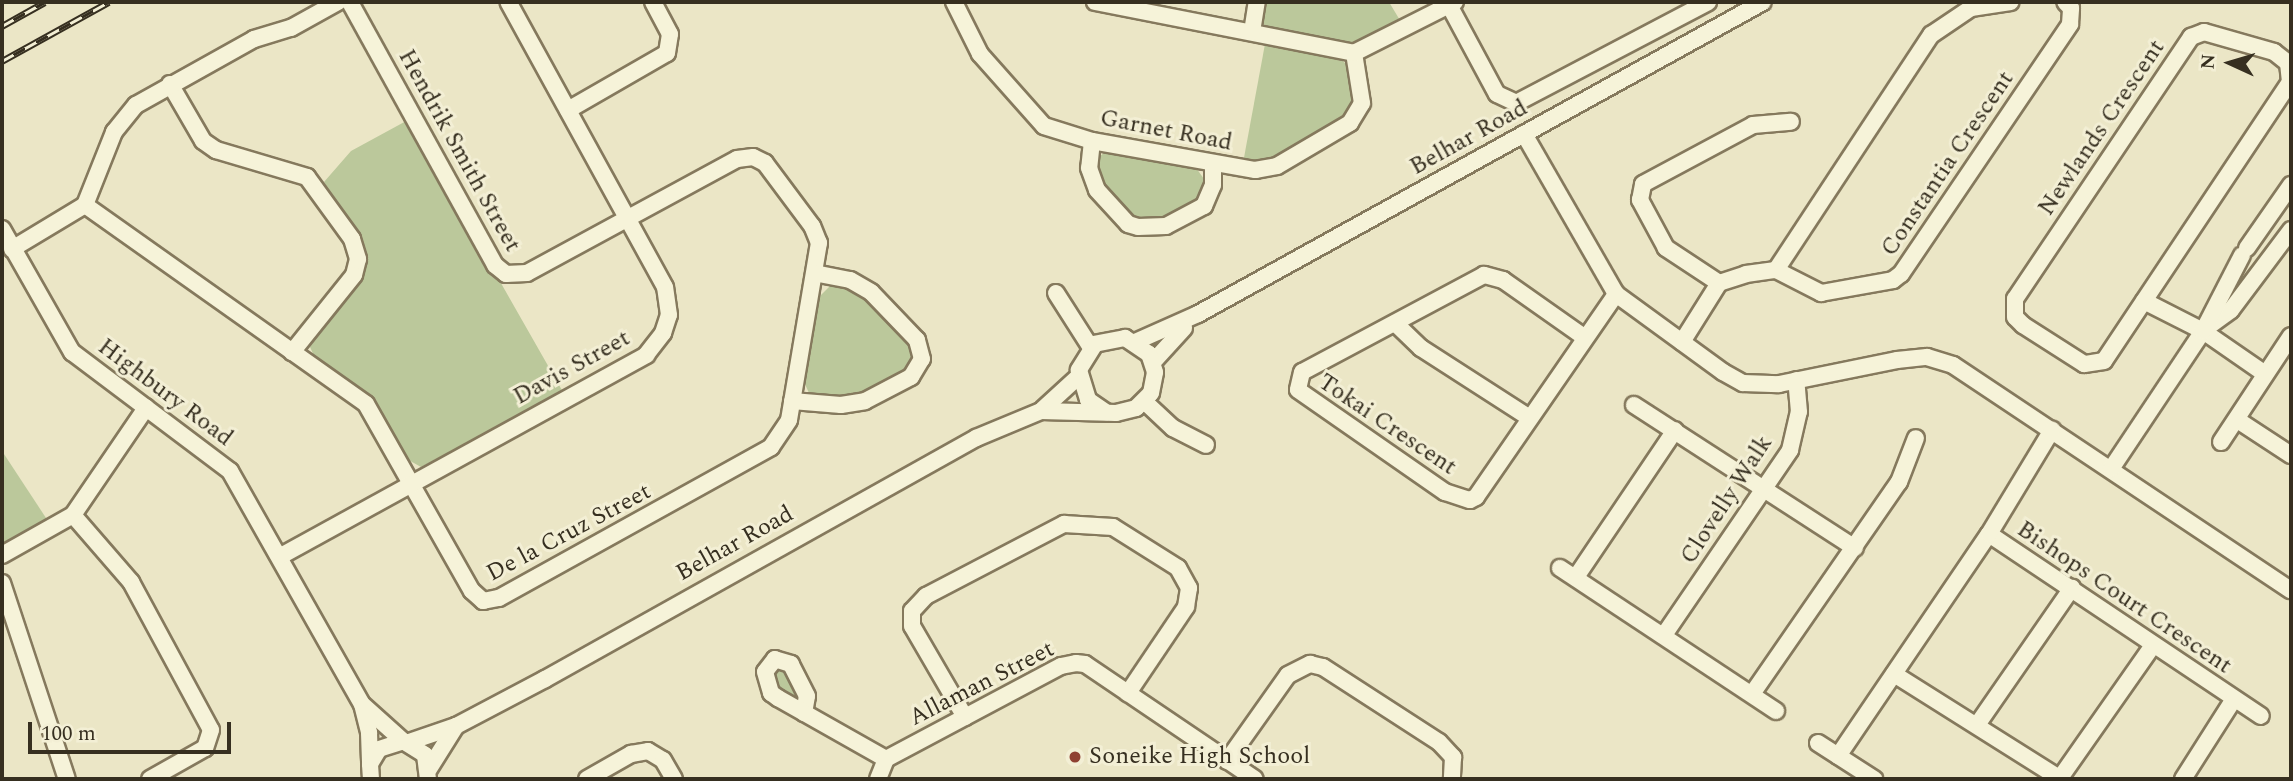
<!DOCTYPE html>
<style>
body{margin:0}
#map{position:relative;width:2293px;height:781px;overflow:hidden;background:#ebe6c6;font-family:Spectral,serif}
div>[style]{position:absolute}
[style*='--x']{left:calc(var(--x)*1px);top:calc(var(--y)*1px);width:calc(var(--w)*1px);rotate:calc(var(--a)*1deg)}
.green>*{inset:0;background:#bbc89b}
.roads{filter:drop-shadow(2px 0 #85795d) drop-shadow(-2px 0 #85795d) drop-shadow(0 2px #85795d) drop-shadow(0 -2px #85795d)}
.street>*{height:16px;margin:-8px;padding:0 8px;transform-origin:8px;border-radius:8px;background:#f6f3d9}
.rail>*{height:7px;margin-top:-3.5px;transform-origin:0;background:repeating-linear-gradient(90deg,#f3efd5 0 13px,#362f20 0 26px);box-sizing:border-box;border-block:2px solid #362f20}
.dots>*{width:19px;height:19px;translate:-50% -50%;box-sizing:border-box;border:4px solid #f3efd5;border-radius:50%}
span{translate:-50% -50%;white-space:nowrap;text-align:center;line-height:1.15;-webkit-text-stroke:6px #f3efd5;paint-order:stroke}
.street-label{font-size:24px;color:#362f20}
.poi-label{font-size:24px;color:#362f20}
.left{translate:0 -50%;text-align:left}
.frame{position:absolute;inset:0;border:4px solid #362f20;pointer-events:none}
.north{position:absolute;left:2195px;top:28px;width:70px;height:70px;-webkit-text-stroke:5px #f3efd5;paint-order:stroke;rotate:274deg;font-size:19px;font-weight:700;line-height:28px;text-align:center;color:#362f20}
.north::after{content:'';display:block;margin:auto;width:24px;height:32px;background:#362f20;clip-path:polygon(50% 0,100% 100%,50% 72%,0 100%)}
.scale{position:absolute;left:28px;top:722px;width:203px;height:32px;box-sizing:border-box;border:4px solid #362f20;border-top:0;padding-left:9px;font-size:21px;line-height:24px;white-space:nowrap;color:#362f20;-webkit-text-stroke:5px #f3efd5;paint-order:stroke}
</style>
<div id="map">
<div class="green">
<i style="clip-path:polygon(1262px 2px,1389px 2px,1401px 22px,1352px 46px,1269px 31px,1261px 20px)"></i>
<i style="clip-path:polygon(1265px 44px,1343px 61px,1350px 68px,1357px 103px,1353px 113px,1267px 163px,1243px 163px)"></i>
<i style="clip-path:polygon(408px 120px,563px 392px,421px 467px,405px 458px,372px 400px,315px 358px,310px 347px,312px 337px,358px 281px,359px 247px,324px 182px,351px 151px)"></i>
<i style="clip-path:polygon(1108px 150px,1194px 165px,1204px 179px,1200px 200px,1162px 223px,1132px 220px,1096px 179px,1096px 159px)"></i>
<i style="clip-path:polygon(832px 284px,866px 295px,915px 350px,912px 369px,849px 399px,809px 393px,804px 382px,817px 299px)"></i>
<i style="clip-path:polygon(2px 451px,48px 521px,2px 547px)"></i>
<i style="clip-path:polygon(777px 667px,784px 667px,802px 704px,780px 694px,772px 679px)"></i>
</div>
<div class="roads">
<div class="street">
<i style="--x:954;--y:2;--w:58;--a:63.4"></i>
<i style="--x:980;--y:54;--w:96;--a:48.4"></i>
<i style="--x:1044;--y:126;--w:50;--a:17.4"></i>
<i style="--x:1092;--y:141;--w:166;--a:10.1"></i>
<i style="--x:1255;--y:170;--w:22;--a:-10"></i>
<i style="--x:1277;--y:166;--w:85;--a:-30.5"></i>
<i style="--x:1350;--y:123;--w:23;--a:-59"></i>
<i style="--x:1362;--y:103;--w:51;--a:-99.1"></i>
<i style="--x:1095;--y:2;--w:264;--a:11.1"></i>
<i style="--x:1354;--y:53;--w:113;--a:-26.8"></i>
<i style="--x:1449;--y:5;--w:101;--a:61.7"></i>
<i style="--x:1497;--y:94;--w:21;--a:25"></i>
<i style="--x:1516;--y:103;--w:217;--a:-27.7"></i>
<i style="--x:1252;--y:32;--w:30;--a:-81"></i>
<i style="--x:2204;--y:32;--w:73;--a:15.9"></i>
<i style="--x:2274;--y:52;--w:18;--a:38"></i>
<i style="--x:2288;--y:63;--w:19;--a:84"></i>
<i style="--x:2290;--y:82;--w:335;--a:123.7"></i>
<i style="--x:2104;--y:361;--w:20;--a:171"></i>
<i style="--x:2084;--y:364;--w:72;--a:-147.4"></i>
<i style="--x:2023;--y:325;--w:11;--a:-135"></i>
<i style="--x:2015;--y:317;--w:18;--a:-90"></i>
<i style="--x:2015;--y:299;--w:316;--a:-56.1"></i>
<i style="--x:2191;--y:37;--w:14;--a:-21"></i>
<i style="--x:170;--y:84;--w:66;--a:59.9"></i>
<i style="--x:203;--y:141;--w:16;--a:35"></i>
<i style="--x:216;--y:150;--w:95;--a:16.5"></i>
<i style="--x:307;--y:177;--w:77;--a:54"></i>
<i style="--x:352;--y:239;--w:21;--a:73"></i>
<i style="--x:358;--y:259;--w:16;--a:104"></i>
<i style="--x:354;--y:275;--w:99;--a:128.8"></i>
<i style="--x:568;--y:110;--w:114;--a:-29.9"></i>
<i style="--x:667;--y:53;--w:19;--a:-81"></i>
<i style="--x:670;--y:34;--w:36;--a:-118"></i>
<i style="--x:1524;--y:134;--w:185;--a:60.1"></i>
<i style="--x:1616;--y:294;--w:132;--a:36.1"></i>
<i style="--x:1723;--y:372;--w:23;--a:29"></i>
<i style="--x:1743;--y:383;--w:36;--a:2"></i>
<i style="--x:1779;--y:384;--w:120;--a:-11.5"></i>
<i style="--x:1897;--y:360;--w:30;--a:-6"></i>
<i style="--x:1927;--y:357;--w:27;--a:17"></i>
<i style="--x:1953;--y:365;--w:406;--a:33.7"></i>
<i style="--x:1092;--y:141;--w:27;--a:96"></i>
<i style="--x:1089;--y:168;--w:23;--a:70"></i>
<i style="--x:1097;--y:190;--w:46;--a:47.6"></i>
<i style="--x:1128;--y:224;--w:10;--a:17"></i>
<i style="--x:1138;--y:227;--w:28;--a:-2"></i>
<i style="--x:1166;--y:226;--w:43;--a:-27.8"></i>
<i style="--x:1204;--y:206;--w:23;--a:-67"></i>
<i style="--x:1213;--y:185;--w:21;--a:-90"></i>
<i style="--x:85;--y:205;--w:344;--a:35.3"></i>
<i style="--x:366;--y:404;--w:215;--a:60.5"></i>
<i style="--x:472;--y:591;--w:15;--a:42"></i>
<i style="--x:483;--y:601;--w:16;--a:-11"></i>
<i style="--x:499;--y:598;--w:311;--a:-29"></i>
<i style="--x:771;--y:447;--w:32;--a:-56"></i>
<i style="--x:789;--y:420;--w:180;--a:-80.4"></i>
<i style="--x:819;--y:243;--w:18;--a:-112"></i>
<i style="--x:812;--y:226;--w:79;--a:-126.7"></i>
<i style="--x:765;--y:163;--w:13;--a:-153"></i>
<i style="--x:753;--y:157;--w:16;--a:173"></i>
<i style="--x:737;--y:159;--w:239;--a:151.5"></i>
<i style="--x:527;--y:273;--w:21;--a:177"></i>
<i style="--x:506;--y:274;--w:14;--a:-141"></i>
<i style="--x:495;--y:265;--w:300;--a:-118.9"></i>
<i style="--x:2;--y:229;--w:142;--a:60.4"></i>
<i style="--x:72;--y:352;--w:198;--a:37"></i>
<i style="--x:230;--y:471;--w:268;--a:60.5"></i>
<i style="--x:362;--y:704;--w:30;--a:76"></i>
<i style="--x:369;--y:733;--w:31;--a:88"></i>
<i style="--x:2247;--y:248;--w:77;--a:-55.1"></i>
<i style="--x:12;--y:249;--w:85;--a:-31.1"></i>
<i style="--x:85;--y:205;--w:79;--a:-68.3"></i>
<i style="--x:114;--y:132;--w:35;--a:-51"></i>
<i style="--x:136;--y:105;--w:135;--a:-29.2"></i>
<i style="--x:254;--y:39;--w:39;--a:-17"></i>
<i style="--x:291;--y:28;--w:54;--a:-29"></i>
<i style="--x:1776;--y:270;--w:282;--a:-56.6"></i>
<i style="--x:1931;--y:35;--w:48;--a:-34"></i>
<i style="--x:1971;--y:8;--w:40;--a:-8.5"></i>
<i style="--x:1719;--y:283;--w:64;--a:-146.6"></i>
<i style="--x:1666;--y:248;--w:55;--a:-118.4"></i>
<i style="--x:1640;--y:200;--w:16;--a:-79"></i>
<i style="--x:1643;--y:184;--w:125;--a:-28.2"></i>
<i style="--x:1753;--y:125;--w:38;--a:-5"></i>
<i style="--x:1056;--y:293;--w:65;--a:57.5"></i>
<i style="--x:2144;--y:301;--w:66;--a:27"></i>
<i style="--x:2203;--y:331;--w:75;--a:34.7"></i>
<i style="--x:1395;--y:323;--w:36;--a:44"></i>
<i style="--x:1421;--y:348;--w:127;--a:32.8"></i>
<i style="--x:2205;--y:329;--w:32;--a:-36"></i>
<i style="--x:2231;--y:310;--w:100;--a:-53.1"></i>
<i style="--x:1584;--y:337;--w:99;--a:-144.9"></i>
<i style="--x:1503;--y:280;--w:20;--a:-165"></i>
<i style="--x:1484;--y:275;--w:206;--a:151.9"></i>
<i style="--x:1302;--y:372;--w:18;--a:103"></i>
<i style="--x:1298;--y:390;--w:179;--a:34.8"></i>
<i style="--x:1445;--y:492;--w:26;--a:18"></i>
<i style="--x:1470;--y:500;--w:7;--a:-27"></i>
<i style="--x:1476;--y:497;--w:247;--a:-55.4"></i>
<i style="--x:1135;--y:342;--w:69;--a:-24"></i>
<i style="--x:1198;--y:314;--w:645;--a:-28.91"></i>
<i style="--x:1682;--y:342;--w:70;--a:-57.9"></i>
<i style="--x:1719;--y:283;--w:28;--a:-18"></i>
<i style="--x:1746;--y:274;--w:30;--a:-8"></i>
<i style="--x:1776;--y:270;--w:51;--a:27.1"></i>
<i style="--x:1821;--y:293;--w:73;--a:-10.2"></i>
<i style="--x:1893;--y:280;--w:10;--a:-37"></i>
<i style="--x:1901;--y:274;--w:302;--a:-55.9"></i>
<i style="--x:2070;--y:24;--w:16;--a:-86"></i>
<i style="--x:2071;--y:8;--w:8;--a:-135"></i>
<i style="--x:1153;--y:362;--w:46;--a:-47.6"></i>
<i style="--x:792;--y:401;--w:49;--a:4.7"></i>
<i style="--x:841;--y:405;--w:24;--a:-9"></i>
<i style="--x:865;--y:401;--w:52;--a:-27.6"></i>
<i style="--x:911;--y:377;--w:21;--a:-59"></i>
<i style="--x:922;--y:359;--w:20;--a:-105"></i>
<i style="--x:917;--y:340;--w:66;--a:-133.8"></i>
<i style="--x:871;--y:292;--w:24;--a:-150"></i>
<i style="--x:850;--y:280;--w:36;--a:-169"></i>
<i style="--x:1144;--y:401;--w:40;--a:43"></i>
<i style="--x:1173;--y:428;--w:37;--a:27"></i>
<i style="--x:1634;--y:405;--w:263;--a:32.9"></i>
<i style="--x:1043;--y:409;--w:49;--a:-42.5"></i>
<i style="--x:2239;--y:421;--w:62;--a:33.2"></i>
<i style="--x:2221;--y:442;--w:127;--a:-56.6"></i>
<i style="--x:2111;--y:469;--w:166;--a:-56.3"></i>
<i style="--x:2203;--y:331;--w:85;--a:-62.8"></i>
<i style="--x:73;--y:515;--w:89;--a:49.1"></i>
<i style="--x:131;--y:582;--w:168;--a:61.6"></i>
<i style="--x:211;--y:730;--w:19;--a:108"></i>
<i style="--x:205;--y:748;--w:63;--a:150.6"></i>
<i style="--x:1989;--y:534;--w:327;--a:33.8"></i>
<i style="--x:2;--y:555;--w:81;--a:-29.4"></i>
<i style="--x:73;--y:515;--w:130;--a:-55.7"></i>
<i style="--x:281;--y:556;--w:417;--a:-28.8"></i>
<i style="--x:646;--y:355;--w:28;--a:-52"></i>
<i style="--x:663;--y:333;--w:19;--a:-72"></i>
<i style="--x:669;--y:315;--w:28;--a:-98"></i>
<i style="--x:665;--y:287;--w:325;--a:-118.8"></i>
<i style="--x:1560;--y:568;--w:259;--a:33.5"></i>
<i style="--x:1576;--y:577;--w:177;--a:-56"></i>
<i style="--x:2;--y:583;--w:206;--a:71.7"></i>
<i style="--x:1664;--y:635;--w:224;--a:-55.7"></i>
<i style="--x:1790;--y:450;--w:39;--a:-77"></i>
<i style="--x:1799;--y:412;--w:32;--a:-95"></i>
<i style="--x:1894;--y:674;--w:197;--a:32.2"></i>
<i style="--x:1752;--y:694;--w:258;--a:-55.3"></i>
<i style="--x:1899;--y:482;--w:47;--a:-68.9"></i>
<i style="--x:364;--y:706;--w:52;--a:41.9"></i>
<i style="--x:804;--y:713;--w:17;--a:-80"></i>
<i style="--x:807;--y:696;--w:36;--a:-117"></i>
<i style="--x:791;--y:664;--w:17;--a:-163"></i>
<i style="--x:775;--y:659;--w:16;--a:128"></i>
<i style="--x:765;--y:672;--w:22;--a:74"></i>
<i style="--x:771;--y:693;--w:9;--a:36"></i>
<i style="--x:778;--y:698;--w:124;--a:29.5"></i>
<i style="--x:965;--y:717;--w:105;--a:-120.2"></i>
<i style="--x:912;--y:626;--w:15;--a:-90"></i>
<i style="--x:912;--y:611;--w:21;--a:-47"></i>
<i style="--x:926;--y:596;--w:156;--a:-27.6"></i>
<i style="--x:1064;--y:524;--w:49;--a:3.5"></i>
<i style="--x:1113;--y:527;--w:77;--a:32.2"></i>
<i style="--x:1178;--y:568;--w:23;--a:61"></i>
<i style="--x:1189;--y:588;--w:19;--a:99"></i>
<i style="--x:1186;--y:607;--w:104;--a:124"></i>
<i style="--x:1977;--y:725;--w:167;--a:-55.3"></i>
<i style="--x:409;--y:742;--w:50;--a:-18.8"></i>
<i style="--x:456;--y:726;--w:101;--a:-27.8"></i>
<i style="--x:545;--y:679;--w:494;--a:-29.2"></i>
<i style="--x:976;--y:438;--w:70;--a:-22.6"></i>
<i style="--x:1041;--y:411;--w:75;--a:1.5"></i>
<i style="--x:1116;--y:413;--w:21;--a:-14"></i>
<i style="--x:1136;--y:408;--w:21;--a:-45"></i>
<i style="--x:1151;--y:393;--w:21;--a:-79"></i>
<i style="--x:1155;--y:372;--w:19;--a:-108"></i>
<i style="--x:1149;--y:354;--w:29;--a:-146"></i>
<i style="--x:1125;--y:338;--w:31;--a:169"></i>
<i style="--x:1095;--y:344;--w:31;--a:122"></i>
<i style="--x:1079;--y:370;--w:31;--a:73"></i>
<i style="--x:1088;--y:400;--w:22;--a:34"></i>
<i style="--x:1818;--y:743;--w:67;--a:32.7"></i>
<i style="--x:1838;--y:756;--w:268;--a:-55.8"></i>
<i style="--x:1989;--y:534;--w:122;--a:-58.8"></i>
<i style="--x:1227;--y:761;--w:105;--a:-54.7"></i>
<i style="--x:1288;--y:675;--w:25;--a:-27"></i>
<i style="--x:1310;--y:664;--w:13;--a:13"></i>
<i style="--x:1323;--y:667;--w:138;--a:32.9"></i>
<i style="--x:1439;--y:742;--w:21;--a:47"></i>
<i style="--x:1453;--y:757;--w:22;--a:93"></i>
<i style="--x:429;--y:769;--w:51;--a:-57.9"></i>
<i style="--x:2060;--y:778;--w:162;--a:-55"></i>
<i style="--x:371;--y:779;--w:15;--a:-94"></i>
<i style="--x:370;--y:764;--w:17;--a:-59"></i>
<i style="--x:379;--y:749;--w:25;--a:-18"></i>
<i style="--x:403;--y:741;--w:26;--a:32"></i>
<i style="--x:425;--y:755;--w:24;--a:83"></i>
<i style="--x:587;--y:779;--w:51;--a:-29.6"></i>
<i style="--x:631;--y:754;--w:17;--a:-10"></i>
<i style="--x:648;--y:751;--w:17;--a:31"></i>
<i style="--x:663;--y:760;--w:22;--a:60"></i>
<i style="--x:878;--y:779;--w:22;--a:-68"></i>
<i style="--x:886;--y:759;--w:198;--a:-28"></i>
<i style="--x:1061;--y:666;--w:15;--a:-11"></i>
<i style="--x:1076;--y:663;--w:9;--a:6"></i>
<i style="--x:1085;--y:664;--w:205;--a:34.1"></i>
<i style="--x:2183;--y:779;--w:95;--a:-57.5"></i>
</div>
</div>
<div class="rail">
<i style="--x:2;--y:26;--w:49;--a:-29.2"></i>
<i style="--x:2;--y:61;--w:122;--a:-28.9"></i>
</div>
<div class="dots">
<i style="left:1075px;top:757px;background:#8f4132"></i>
</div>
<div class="street-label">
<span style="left:2102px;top:128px;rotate:-56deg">Newlands Crescent</span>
<span style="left:1166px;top:131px;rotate:11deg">Garnet Road</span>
<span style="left:1469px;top:138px;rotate:-29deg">Belhar Road</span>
<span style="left:459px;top:151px;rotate:61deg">Hendrik Smith Street</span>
<span style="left:1948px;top:164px;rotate:-56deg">Constantia Crescent</span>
<span style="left:572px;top:368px;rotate:-29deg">Davis Street</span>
<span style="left:165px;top:393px;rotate:37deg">Highbury Road</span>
<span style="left:1387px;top:425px;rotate:34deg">Tokai Crescent</span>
<span style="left:1727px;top:500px;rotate:-57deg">Clovelly Walk</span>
<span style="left:569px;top:533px;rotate:-28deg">De la Cruz Street</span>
<span style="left:735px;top:544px;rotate:-29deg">Belhar Road</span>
<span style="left:2124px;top:598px;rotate:34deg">Bishops Court Crescent</span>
<span style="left:982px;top:684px;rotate:-27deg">Allaman Street</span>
</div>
<div class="poi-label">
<span class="left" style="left:1089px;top:757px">Soneike High School</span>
</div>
<div class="frame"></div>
<div class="north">N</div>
<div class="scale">100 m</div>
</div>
